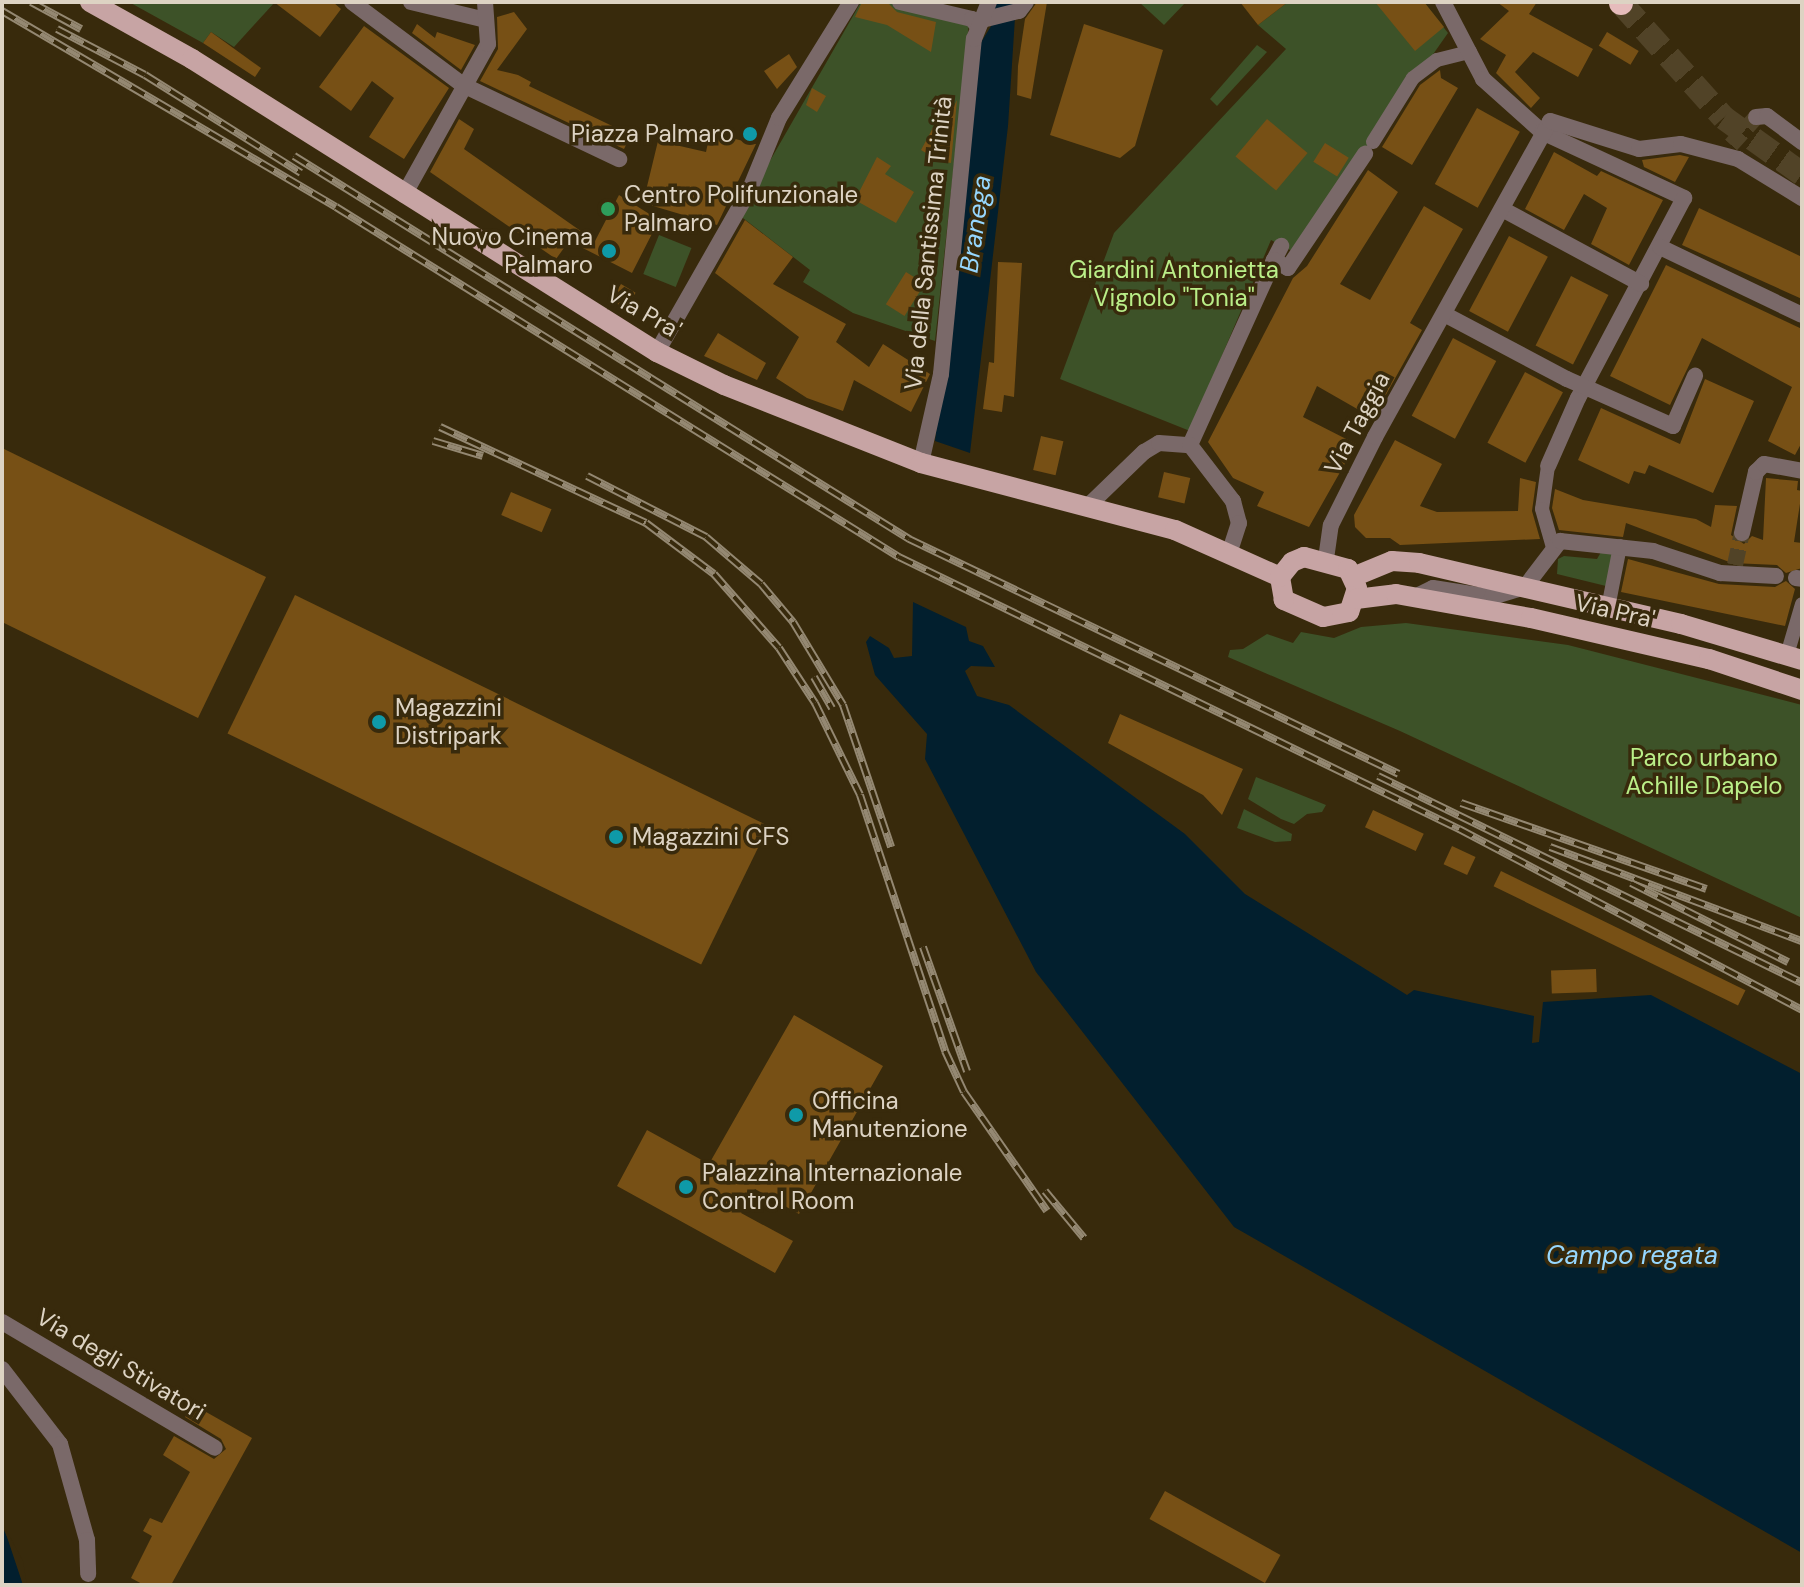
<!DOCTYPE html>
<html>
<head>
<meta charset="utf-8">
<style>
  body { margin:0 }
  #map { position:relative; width:1804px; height:1587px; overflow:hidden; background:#382a0c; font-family:"DM Sans",sans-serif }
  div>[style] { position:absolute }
  .green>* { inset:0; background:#3d5228; transform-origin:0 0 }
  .water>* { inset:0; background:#021f2e }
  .pier>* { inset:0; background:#382a0c }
  .building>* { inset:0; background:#775015; transform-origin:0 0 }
  .minor-tunnel>* { height:16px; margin-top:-8px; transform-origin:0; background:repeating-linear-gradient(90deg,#514327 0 16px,transparent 0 24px) }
  .motorway-tunnel>* { height:24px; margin-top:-12px; transform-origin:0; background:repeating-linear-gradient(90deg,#514327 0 24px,transparent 0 36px) }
  .pedestrian>* { height:14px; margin:-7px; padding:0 7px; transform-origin:7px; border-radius:7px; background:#7a6969 }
  .minor>* { height:16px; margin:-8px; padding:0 8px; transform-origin:8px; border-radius:8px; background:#7a6969 }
  .primary>* { height:20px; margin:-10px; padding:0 10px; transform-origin:10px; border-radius:10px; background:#c7a4a4 }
  .motorway>* { height:24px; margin:-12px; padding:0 12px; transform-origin:12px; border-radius:12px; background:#e6bcbc }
  .rail>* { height:8px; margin-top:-4px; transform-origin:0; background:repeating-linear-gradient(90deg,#382a0c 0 15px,#948872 0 30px); box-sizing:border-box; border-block:2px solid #948872 }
  .dots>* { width:22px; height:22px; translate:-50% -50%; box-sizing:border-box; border:4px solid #382a0c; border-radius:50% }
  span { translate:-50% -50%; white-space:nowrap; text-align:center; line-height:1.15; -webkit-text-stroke:7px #382a0c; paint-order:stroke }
  .poi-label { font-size:24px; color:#ddd3c3 }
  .right { translate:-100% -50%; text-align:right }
  .left { translate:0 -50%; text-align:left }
  .street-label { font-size:24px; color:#ddd3c3 }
  .park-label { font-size:24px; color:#baee88 }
  .water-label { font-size:26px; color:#96d7fe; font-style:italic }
  .frame { position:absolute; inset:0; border:4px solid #ddd3c3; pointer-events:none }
</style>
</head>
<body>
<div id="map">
  <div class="green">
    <i style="clip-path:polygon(129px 2px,275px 2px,234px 47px,211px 32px,203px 43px)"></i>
    <i style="clip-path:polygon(861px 2px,884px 2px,969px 23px,935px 341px,853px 313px,803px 282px,810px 270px,739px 215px)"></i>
    <i style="clip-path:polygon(1139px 2px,1186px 2px,1164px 25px)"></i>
    <i style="clip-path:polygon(1288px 2px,1424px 2px,1448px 33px,1294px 252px,1271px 240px,1190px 431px,1060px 379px,1114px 233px,1286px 49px,1258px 25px)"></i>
    <i style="clip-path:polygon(1257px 45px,1267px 52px,1217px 106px,1210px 99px)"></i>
    <i style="left:659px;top:235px;width:35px;height:42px;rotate:22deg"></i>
    <i style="clip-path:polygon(1601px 552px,1611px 552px,1614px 567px,1606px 586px,1557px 574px,1558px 559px,1564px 556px,1597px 559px)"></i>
    <i style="clip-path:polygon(1406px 623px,1568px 645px,1802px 705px,1802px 918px,1400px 731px,1228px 657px,1230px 650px,1243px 649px,1267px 634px,1293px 643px,1301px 632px,1334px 638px,1361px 627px)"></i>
    <i style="clip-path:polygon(1256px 777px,1326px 805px,1322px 812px,1307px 814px,1294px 824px,1281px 819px,1248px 799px)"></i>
    <i style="clip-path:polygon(1244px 809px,1292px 834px,1291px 841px,1275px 842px,1237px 828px)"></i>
  </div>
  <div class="water">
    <i style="clip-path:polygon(995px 2px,1016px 2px,1008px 126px,970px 453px,935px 441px,980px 44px,993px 23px)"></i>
    <i style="clip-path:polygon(913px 602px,966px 627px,969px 641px,983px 646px,995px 667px,971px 666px,965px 671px,977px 696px,1009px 705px,1185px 834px,1245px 894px,1407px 995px,1414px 990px,1534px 1016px,1532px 1043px,1539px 1042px,1543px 1002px,1651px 995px,1802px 1074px,1802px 1553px,1234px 1227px,1036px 972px,925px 759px,927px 734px,875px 675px,866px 642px,870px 636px,889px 648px,894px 658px,912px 656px)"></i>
    <i style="clip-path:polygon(2px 1526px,19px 1562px,23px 1585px,2px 1585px)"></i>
  </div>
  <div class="pier">
    <i style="clip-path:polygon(2px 1522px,23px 1561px,27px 1585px,23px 1585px)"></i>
  </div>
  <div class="building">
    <i style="clip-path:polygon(274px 2px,333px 2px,341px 9px,320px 37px)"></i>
    <i style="clip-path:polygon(862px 2px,889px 4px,897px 12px,936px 22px,931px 52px,887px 25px,855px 17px)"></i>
    <i style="clip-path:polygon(1037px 2px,1047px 2px,1031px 99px,1017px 95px,1018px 66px,1025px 19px)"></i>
    <i style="clip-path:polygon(1240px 2px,1288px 2px,1258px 25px)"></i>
    <i style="clip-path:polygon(1375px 2px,1424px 2px,1444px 27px,1415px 51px)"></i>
    <i style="clip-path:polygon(1497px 2px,1537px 2px,1529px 14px,1593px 49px,1578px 77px,1533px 52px,1515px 72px,1540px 98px,1531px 108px,1496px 73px,1506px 55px,1480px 39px,1509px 11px)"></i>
    <i style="clip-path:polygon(514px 12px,527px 29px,497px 70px,518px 75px,531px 82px,529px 86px,631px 135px,624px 149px,480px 81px,498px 49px,497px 17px)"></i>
    <i style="clip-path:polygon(417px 24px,435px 38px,437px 32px,475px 45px,461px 70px,412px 33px)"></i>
    <i style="clip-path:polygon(1084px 24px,1163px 50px,1135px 146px,1120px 158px,1050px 135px)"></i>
    <i style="clip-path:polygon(364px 26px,449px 88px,404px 159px,369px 137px,394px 98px,372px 81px,351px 111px,319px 87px)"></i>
    <i style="clip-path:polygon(211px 32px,261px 68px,255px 77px,203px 43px)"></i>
    <i style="left:1607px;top:32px;width:37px;height:16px;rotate:31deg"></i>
    <i style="clip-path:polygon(789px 54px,797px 67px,777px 89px,764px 71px)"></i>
    <i style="clip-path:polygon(1440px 70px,1441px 78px,1458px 88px,1412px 165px,1382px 147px,1420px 85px)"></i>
    <i style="clip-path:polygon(812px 88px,826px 96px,817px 112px,806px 105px)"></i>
    <i style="clip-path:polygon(957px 100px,951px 163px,939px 161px,921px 150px,935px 124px,942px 129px)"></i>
    <i style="left:1477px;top:108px;width:49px;height:87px;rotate:29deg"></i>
    <i style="clip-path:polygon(459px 119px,474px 129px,464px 149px,595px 241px,619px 195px,659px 220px,632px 273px,569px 241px,556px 259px,430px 172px)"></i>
    <i style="left:1267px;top:119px;width:53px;height:49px;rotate:40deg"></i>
    <i style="clip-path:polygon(710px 133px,756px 144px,717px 225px,643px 203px,658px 141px,706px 152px)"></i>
    <i style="left:1325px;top:143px;width:28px;height:22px;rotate:32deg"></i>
    <i style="clip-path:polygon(1554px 152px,1597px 176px,1601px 171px,1663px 200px,1629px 265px,1591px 244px,1607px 208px,1584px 194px,1564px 230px,1525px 209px)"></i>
    <i style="clip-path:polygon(1680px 155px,1689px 157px,1675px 182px,1644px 167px,1642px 160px)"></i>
    <i style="clip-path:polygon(877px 157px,891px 166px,885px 174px,914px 192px,896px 223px,855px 200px)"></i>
    <i style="clip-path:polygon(1368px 170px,1398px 192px,1340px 284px,1370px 300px,1424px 206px,1463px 229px,1410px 323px,1422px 330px,1373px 418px,1317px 386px,1303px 417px,1356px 444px,1309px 527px,1257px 506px,1264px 492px,1233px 478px,1208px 442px,1293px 278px,1307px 266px)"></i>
    <i style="clip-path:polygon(1699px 208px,1802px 257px,1802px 299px,1682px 245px)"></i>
    <i style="clip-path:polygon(745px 220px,793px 257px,773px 284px,846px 324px,836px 342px,869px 367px,883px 344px,930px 374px,911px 412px,854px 380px,843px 411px,807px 398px,776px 378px,799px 337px,715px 273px)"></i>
    <i style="left:1509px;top:236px;width:44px;height:85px;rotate:28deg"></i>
    <i style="clip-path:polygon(998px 262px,1022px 263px,1014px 397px,1004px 395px,1002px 412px,983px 409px,989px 362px,994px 363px)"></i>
    <i style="clip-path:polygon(1666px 265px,1802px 329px,1802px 442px,1795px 455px,1768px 441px,1792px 387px,1702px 338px,1670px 405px,1610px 376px)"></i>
    <i style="left:906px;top:272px;width:22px;height:38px;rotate:32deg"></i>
    <i style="left:1571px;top:276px;width:42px;height:78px;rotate:27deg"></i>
    <i style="left:621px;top:284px;width:17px;height:19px;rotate:31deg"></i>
    <i style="clip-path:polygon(718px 333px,766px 363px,757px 380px,704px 356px)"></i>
    <i style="left:1453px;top:338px;width:49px;height:88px;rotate:28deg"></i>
    <i style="left:1525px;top:372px;width:43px;height:80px;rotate:28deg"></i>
    <i style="clip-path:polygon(1705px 379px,1754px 401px,1713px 493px,1649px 465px,1645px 474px,1634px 471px,1629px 484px,1578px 460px,1601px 408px,1680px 444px)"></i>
    <i style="left:1041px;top:436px;width:23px;height:35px;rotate:13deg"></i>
    <i style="clip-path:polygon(1395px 440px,1442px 464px,1420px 506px,1437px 512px,1518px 511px,1520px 478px,1536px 482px,1532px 511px,1540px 539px,1400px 545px,1390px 538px,1366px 538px,1355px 527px,1354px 515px)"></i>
    <i style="clip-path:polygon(2px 448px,266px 577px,198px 718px,2px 622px)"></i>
    <i style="left:1164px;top:472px;width:27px;height:26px;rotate:13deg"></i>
    <i style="clip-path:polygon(1766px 478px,1798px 481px,1797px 490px,1802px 491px,1794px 542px,1802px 543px,1802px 568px,1786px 573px,1777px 565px,1732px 563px,1626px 523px,1623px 537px,1559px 530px,1552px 508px,1555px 489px,1583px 500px,1696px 519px,1711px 527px,1715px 505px,1737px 506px,1731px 535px,1744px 544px,1752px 536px,1763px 540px)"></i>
    <i style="left:511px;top:492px;width:44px;height:25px;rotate:23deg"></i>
    <i style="clip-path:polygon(1628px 559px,1719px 584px,1775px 587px,1786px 581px,1795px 589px,1785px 626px,1621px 592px)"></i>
    <i style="left:295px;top:595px;width:527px;height:154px;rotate:26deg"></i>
    <i style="clip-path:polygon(1120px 714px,1243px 769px,1222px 815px,1203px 795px,1108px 743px)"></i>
    <i style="left:1373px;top:810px;width:56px;height:19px;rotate:25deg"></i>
    <i style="left:1452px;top:846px;width:26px;height:20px;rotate:25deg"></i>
    <i style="left:1501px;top:871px;width:272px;height:17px;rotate:26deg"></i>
    <i style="left:1596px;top:969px;width:23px;height:45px;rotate:88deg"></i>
    <i style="clip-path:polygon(794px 1015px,883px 1066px,799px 1214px,755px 1189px,741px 1213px,793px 1241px,775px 1273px,617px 1186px,647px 1130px,709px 1164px)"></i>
    <i style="clip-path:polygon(192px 1404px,252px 1438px,171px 1585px,144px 1585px,131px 1578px,152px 1536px,143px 1531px,150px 1518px,162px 1523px,190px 1472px,163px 1455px,174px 1436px,214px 1459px,226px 1449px,221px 1439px,185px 1417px)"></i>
    <i style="left:1165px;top:1491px;width:132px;height:32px;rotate:29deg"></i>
  </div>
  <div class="minor-tunnel">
    <i style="left:1731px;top:145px;width:38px;rotate:-48deg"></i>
    <i style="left:1735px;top:565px;width:33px;rotate:-78deg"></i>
  </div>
  <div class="motorway-tunnel">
    <i style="left:1621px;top:3px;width:154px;rotate:48.2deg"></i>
    <i style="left:1724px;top:118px;width:96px;rotate:35.7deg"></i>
  </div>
  <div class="pedestrian">
    <i style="left:1373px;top:142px;width:75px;rotate:-58deg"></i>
    <i style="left:1413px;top:78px;width:30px;rotate:-37deg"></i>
    <i style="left:1437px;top:60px;width:34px;rotate:-14deg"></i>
    <i style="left:1548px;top:466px;width:43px;rotate:97.9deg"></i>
    <i style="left:1542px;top:509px;width:40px;rotate:74deg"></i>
    <i style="left:1608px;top:608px;width:63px;rotate:-79deg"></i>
    <i style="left:1787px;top:655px;width:53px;rotate:-73.6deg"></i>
  </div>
  <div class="minor">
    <i style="left:352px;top:2px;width:139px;rotate:36.8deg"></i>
    <i style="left:463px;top:85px;width:173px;rotate:25.4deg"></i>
    <i style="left:411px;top:2px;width:77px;rotate:13.5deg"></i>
    <i style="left:900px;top:2px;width:74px;rotate:13.3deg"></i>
    <i style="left:972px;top:19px;width:10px;rotate:53deg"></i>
    <i style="left:1443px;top:2px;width:87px;rotate:62.5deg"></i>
    <i style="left:1483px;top:79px;width:79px;rotate:41.9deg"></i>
    <i style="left:1542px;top:132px;width:157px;rotate:24.9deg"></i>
    <i style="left:1684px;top:198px;width:226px;rotate:117.9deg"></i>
    <i style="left:1578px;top:398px;width:74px;rotate:113.8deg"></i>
    <i style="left:986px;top:19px;width:34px;rotate:-14deg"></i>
    <i style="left:1019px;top:11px;width:11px;rotate:-52deg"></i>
    <i style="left:1756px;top:117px;width:11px;rotate:-5deg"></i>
    <i style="left:1767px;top:116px;width:44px;rotate:36.6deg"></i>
    <i style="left:404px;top:195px;width:173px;rotate:-60.9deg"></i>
    <i style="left:488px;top:44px;width:42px;rotate:-94.1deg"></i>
    <i style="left:1502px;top:209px;width:158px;rotate:28.3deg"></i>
    <i style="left:1660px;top:247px;width:157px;rotate:25.6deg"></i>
    <i style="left:1274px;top:260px;width:16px;rotate:-63deg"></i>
    <i style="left:1444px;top:314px;width:139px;rotate:27.9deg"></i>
    <i style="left:1567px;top:379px;width:116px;rotate:23.9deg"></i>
    <i style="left:1673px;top:426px;width:55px;rotate:-66.3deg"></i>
    <i style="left:657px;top:352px;width:188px;rotate:-60.3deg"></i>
    <i style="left:750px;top:189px;width:77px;rotate:-67.8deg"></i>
    <i style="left:779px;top:118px;width:137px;rotate:-58.2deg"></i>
    <i style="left:1190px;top:445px;width:203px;rotate:-65.6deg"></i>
    <i style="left:1274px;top:260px;width:16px;rotate:30deg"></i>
    <i style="left:1288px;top:268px;width:138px;rotate:-56deg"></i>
    <i style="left:921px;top:463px;width:91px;rotate:-77.3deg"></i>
    <i style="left:941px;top:374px;width:337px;rotate:-84.4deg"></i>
    <i style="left:974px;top:39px;width:40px;rotate:-68deg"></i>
    <i style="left:1088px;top:506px;width:78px;rotate:-44deg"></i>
    <i style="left:1144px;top:452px;width:17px;rotate:-31deg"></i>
    <i style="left:1159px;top:443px;width:31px;rotate:4deg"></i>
    <i style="left:1190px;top:445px;width:71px;rotate:52.5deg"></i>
    <i style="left:1233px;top:501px;width:23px;rotate:75deg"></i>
    <i style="left:1239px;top:523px;width:32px;rotate:108deg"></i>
    <i style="left:1742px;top:533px;width:63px;rotate:-77.1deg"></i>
    <i style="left:1756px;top:472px;width:11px;rotate:-45deg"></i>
    <i style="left:1764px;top:464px;width:39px;rotate:10deg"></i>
    <i style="left:1326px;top:559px;width:34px;rotate:-82deg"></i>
    <i style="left:1331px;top:525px;width:98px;rotate:-63.4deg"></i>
    <i style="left:1375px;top:437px;width:361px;rotate:-61deg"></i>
    <i style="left:1550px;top:121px;width:93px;rotate:17.5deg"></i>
    <i style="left:1639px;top:149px;width:42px;rotate:-6.8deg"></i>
    <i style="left:1681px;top:144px;width:59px;rotate:14.7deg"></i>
    <i style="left:1738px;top:159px;width:75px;rotate:31.4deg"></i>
    <i style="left:1796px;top:578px;width:6px;rotate:9deg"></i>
    <i style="left:1413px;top:598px;width:22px;rotate:-27deg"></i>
    <i style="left:1433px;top:588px;width:60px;rotate:8.7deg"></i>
    <i style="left:1492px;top:597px;width:34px;rotate:-17deg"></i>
    <i style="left:1525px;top:587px;width:58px;rotate:-52.7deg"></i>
    <i style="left:1560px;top:541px;width:94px;rotate:6.1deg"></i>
    <i style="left:1653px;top:551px;width:71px;rotate:18.2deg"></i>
    <i style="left:1720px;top:573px;width:56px;rotate:3.1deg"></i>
    <i style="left:2px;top:1322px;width:247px;rotate:30.6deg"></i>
    <i style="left:2px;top:1369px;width:95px;rotate:52.3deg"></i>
    <i style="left:60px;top:1444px;width:100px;rotate:74.3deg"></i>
    <i style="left:87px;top:1540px;width:34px;rotate:88deg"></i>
  </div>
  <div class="primary">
    <i style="left:90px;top:2px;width:117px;rotate:29.2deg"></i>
    <i style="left:192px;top:59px;width:550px;rotate:32.22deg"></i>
    <i style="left:657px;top:352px;width:75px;rotate:26.2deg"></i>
    <i style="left:724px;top:385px;width:212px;rotate:21.6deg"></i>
    <i style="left:921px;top:463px;width:263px;rotate:14.8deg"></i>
    <i style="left:1175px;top:530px;width:115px;rotate:24.1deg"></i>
    <i style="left:1304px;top:557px;width:46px;rotate:15.3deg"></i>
    <i style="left:1348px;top:569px;width:21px;rotate:65deg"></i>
    <i style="left:1357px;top:588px;width:25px;rotate:108deg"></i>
    <i style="left:1349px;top:612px;width:26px;rotate:169deg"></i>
    <i style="left:1323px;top:617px;width:43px;rotate:-156.4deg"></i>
    <i style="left:1284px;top:600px;width:23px;rotate:-100deg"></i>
    <i style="left:1280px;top:577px;width:19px;rotate:-51deg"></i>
    <i style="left:1292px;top:562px;width:13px;rotate:-23deg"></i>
    <i style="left:1353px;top:577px;width:42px;rotate:-22.3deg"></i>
    <i style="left:1392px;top:561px;width:27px;rotate:4deg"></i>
    <i style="left:1419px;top:563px;width:269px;rotate:13.1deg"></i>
    <i style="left:1681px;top:624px;width:126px;rotate:16.6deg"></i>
    <i style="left:1356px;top:599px;width:40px;rotate:-7.1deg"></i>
    <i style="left:1396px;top:594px;width:137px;rotate:10.1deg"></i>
    <i style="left:1531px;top:618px;width:183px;rotate:13deg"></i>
    <i style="left:1709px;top:659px;width:98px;rotate:18.4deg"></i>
  </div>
  <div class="motorway">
    <i style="left:1621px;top:2px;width:1px;rotate:90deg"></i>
  </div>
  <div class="rail">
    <i style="left:31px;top:2px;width:57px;rotate:28.4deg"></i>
    <i style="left:2px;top:11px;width:387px;rotate:30.4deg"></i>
    <i style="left:336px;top:207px;width:663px;rotate:31.87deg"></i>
    <i style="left:899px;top:557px;width:623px;rotate:25.91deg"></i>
    <i style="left:1459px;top:829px;width:388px;rotate:27.8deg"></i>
    <i style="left:57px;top:29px;width:99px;rotate:27.6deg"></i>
    <i style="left:145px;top:75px;width:184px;rotate:32.1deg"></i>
    <i style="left:294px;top:156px;width:725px;rotate:31.91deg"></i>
    <i style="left:909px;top:539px;width:543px;rotate:25.62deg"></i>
    <i style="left:440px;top:427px;width:227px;rotate:25deg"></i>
    <i style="left:646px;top:523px;width:85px;rotate:36.9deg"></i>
    <i style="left:714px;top:574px;width:98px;rotate:48.7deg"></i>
    <i style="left:779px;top:648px;width:66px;rotate:56.8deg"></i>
    <i style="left:815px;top:703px;width:102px;rotate:63.9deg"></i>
    <i style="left:860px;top:795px;width:270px;rotate:71.6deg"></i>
    <i style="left:945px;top:1051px;width:45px;rotate:65.1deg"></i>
    <i style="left:964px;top:1092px;width:145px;rotate:55.1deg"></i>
    <i style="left:433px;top:441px;width:52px;rotate:16.7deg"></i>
    <i style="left:587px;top:476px;width:134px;rotate:27.1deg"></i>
    <i style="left:706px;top:537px;width:72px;rotate:40.5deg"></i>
    <i style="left:761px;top:584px;width:50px;rotate:49.9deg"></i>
    <i style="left:793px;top:622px;width:97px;rotate:58.9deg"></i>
    <i style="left:843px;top:705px;width:150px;rotate:71.3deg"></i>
    <i style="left:814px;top:677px;width:36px;rotate:60deg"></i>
    <i style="left:1378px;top:776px;width:472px;rotate:26deg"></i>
    <i style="left:1461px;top:803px;width:260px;rotate:19.3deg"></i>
    <i style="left:1550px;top:847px;width:269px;rotate:20.5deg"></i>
    <i style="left:1631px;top:883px;width:176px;rotate:26.7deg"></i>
    <i style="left:923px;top:947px;width:132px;rotate:70.5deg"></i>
    <i style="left:1045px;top:1191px;width:61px;rotate:50.3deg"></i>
  </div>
  <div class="dots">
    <i style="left:750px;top:134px;background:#0f9aa8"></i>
    <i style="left:608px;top:209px;background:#2e9e5b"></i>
    <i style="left:609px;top:251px;background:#0f9aa8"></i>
    <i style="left:379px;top:722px;background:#0f9aa8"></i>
    <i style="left:616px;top:837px;background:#0f9aa8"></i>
    <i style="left:796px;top:1115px;background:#0f9aa8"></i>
    <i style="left:686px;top:1187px;background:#0f9aa8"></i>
  </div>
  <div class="poi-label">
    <span class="right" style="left:734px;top:134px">Piazza Palmaro</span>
    <span class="left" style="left:624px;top:209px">Centro Polifunzionale<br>Palmaro</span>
    <span class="right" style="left:593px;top:251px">Nuovo Cinema<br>Palmaro</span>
    <span class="left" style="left:395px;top:722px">Magazzini<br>Distripark</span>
    <span class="left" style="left:632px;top:837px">Magazzini CFS</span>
    <span class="left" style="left:812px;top:1115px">Officina<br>Manutenzione</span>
    <span class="left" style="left:702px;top:1187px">Palazzina Internazionale<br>Control Room</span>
  </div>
  <div class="street-label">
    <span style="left:928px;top:243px;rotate:-84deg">Via della Santissima Trinità</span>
    <span style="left:644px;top:312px;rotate:30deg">Via Pra'</span>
    <span style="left:1357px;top:423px;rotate:-62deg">Via Taggia</span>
    <span style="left:1615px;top:611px;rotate:13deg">Via Pra'</span>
    <span style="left:121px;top:1364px;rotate:31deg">Via degli Stivatori</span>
  </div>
  <div class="park-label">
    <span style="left:1174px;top:284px">Giardini Antonietta<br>Vignolo "Tonia"</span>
    <span style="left:1704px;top:772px">Parco urbano<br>Achille Dapelo</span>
  </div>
  <div class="water-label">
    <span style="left:976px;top:224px;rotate:-82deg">Branega</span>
    <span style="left:1632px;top:1256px">Campo regata</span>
  </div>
  <div class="frame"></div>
</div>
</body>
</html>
